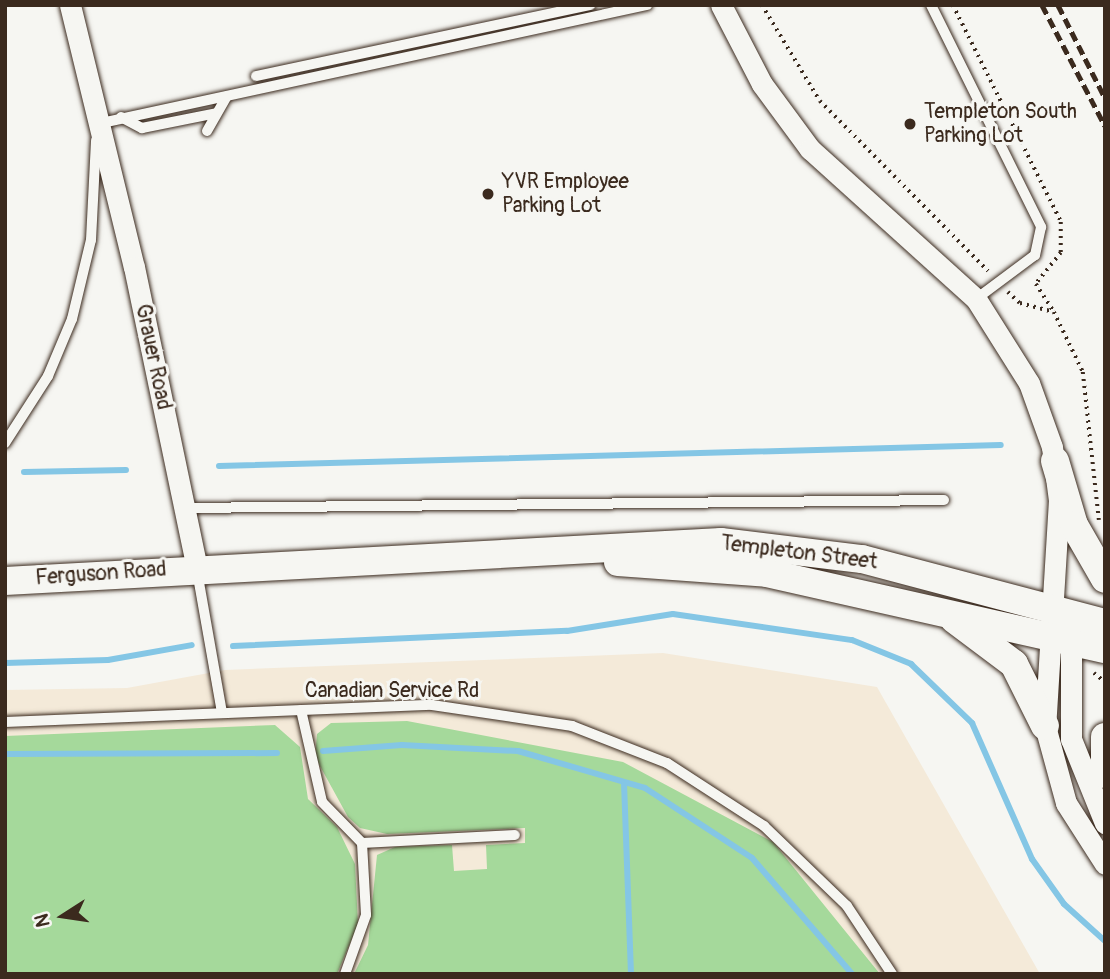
<!DOCTYPE html>
<html>
<head>
<meta charset="utf-8">
<style>
  body { margin:0 }
  #map { position:relative; width:1110px; height:979px; overflow:hidden; background:#f6f6f2; font-family:Pangolin,sans-serif }
  div>[style] { position:absolute }
  .built>* { inset:0; background:#f4ead9 }
  .green>* { inset:0; background:#a5d99b }
  .stream>* { height:6px; margin:-3px; padding:0 3px; transform-origin:3px; border-radius:3px; background:#84c6e5 }
  .path>* { height:3.5px; margin-top:-1.75px; transform-origin:0; background:repeating-linear-gradient(90deg,#3b2a1e 0 2px,transparent 0 7px) }
  .roads { filter:drop-shadow(0 0 2px #3b2a1e) drop-shadow(0 0 2px #3b2a1e) }
  .lane>* { height:10px; margin:-5px; padding:0 5px; transform-origin:5px; border-radius:5px; background:#f6f6f2 }
  .street>* { height:21px; margin:-10.5px; padding:0 10.5px; transform-origin:10.5px; border-radius:10.5px; background:#f6f6f2 }
  .secondary>* { height:28px; margin:-14px; padding:0 14px; transform-origin:14px; border-radius:14px; background:#f6f6f2 }
  .rail>* { height:5px; margin-top:-2.5px; transform-origin:0; background:repeating-linear-gradient(90deg,#3b2a1e 0 10px,transparent 0 15px) }
  .dots>* { width:19px; height:19px; translate:-50% -50%; box-sizing:border-box; border:4px solid #f6f6f2; border-radius:50% }
  span { translate:-50% -50%; white-space:nowrap; text-align:center; line-height:1.15; -webkit-text-stroke:6px #f6f6f2; paint-order:stroke }
  .poi-label { font-size:21px; color:#3b2a1e }
  .left { translate:0 -50%; text-align:left }
  .street-label { font-size:21px; color:#3b2a1e }
  .frame { position:absolute; inset:0; border:7px solid #3b2a1e; pointer-events:none }
  .north { position:absolute; left:28px; top:881px; width:70px; height:70px; -webkit-text-stroke:5px #f6f6f2; paint-order:stroke; rotate:258deg; font-size:19px; font-weight:700; line-height:28px; text-align:center; color:#3b2a1e }
  .north::after { content:''; display:block; margin:auto; width:24px; height:32px; background:#3b2a1e; clip-path:polygon(50% 0,100% 100%,50% 72%,0 100%) }
</style>
</head>
<body>
<div id="map">
  <div class="built">
    <i style="clip-path:polygon(663px 653px,877px 687px,1040px 974px,5px 974px,5px 690px,127px 688px,225px 670px)"></i>
  </div>
  <div class="green">
    <i style="clip-path:polygon(407px 721px,623px 762px,773px 842px,880px 974px,354px 974px,368px 945px,377px 855px,395px 847px,452px 845px,454px 871px,487px 869px,486px 845px,525px 843px,525px 828px,387px 834px,360px 828px,348px 817px,315px 757px,317px 734px,331px 723px)"></i>
    <i style="clip-path:polygon(275px 725px,300px 747px,308px 799px,337px 827px,355px 864px,358px 924px,337px 974px,5px 974px,5px 736px)"></i>
  </div>
  <div class="stream">
    <i style="left:219px;top:466px;width:782px;rotate:-1.54deg"></i>
    <i style="left:24px;top:472px;width:102px;rotate:-1.1deg"></i>
    <i style="left:233px;top:646px;width:334px;rotate:-2.6deg"></i>
    <i style="left:567px;top:631px;width:107px;rotate:-9.1deg"></i>
    <i style="left:673px;top:614px;width:181px;rotate:8.3deg"></i>
    <i style="left:852px;top:640px;width:64px;rotate:22.1deg"></i>
    <i style="left:911px;top:664px;width:85px;rotate:44deg"></i>
    <i style="left:972px;top:723px;width:149px;rotate:66.2deg"></i>
    <i style="left:1032px;top:859px;width:55px;rotate:54.6deg"></i>
    <i style="left:1064px;top:904px;width:55px;rotate:42.1deg"></i>
    <i style="left:5px;top:663px;width:103px;rotate:-1.7deg"></i>
    <i style="left:108px;top:660px;width:85px;rotate:-10.1deg"></i>
    <i style="left:323px;top:751px;width:79px;rotate:-4.3deg"></i>
    <i style="left:402px;top:745px;width:116px;rotate:3deg"></i>
    <i style="left:518px;top:751px;width:132px;rotate:16.2deg"></i>
    <i style="left:645px;top:788px;width:128px;rotate:33.2deg"></i>
    <i style="left:752px;top:858px;width:153px;rotate:49.2deg"></i>
    <i style="left:5px;top:754px;width:272px;rotate:-0.2deg"></i>
    <i style="left:624px;top:783px;width:191px;rotate:87.9deg"></i>
  </div>
  <div class="path">
    <i style="left:762px;top:5px;width:112px;rotate:58.9deg"></i>
    <i style="left:820px;top:101px;width:239px;rotate:45.3deg"></i>
    <i style="left:953px;top:5px;width:242px;rotate:63.5deg"></i>
    <i style="left:1061px;top:222px;width:31px;rotate:90deg"></i>
    <i style="left:1061px;top:253px;width:40px;rotate:129deg"></i>
    <i style="left:1036px;top:284px;width:33px;rotate:57deg"></i>
    <i style="left:1008px;top:292px;width:16px;rotate:43deg"></i>
    <i style="left:1020px;top:303px;width:35px;rotate:15deg"></i>
    <i style="left:1054px;top:312px;width:67px;rotate:64.2deg"></i>
    <i style="left:1083px;top:372px;width:149px;rotate:83.8deg"></i>
    <i style="left:1094px;top:673px;width:14px;rotate:39deg"></i>
  </div>
  <div class="roads">
    <div class="lane">
      <i style="left:931px;top:5px;width:248px;rotate:63.6deg"></i>
      <i style="left:1041px;top:227px;width:29px;rotate:102deg"></i>
      <i style="left:1035px;top:255px;width:74px;rotate:143.3deg"></i>
      <i style="left:256px;top:76px;width:342px;rotate:-12deg"></i>
      <i style="left:121px;top:117px;width:24px;rotate:28deg"></i>
      <i style="left:142px;top:128px;width:76px;rotate:-11.3deg"></i>
      <i style="left:97px;top:124px;width:563px;rotate:-12.21deg"></i>
      <i style="left:207px;top:131px;width:40px;rotate:-60.3deg"></i>
      <i style="left:5px;top:443px;width:80px;rotate:-57.3deg"></i>
      <i style="left:48px;top:376px;width:62px;rotate:-67.2deg"></i>
      <i style="left:72px;top:319px;width:81px;rotate:-76.5deg"></i>
      <i style="left:91px;top:240px;width:100px;rotate:-87.1deg"></i>
      <i style="left:184px;top:508px;width:760px;rotate:-0.6deg"></i>
      <i style="left:197px;top:571px;width:144px;rotate:80deg"></i>
      <i style="left:301px;top:710px;width:94px;rotate:77.1deg"></i>
      <i style="left:322px;top:802px;width:57px;rotate:45.7deg"></i>
      <i style="left:362px;top:843px;width:72px;rotate:86.8deg"></i>
      <i style="left:366px;top:915px;width:63px;rotate:109.6deg"></i>
      <i style="left:5px;top:722px;width:427px;rotate:-2.3deg"></i>
      <i style="left:432px;top:705px;width:142px;rotate:8.5deg"></i>
      <i style="left:572px;top:726px;width:102px;rotate:21.3deg"></i>
      <i style="left:667px;top:763px;width:116px;rotate:33deg"></i>
      <i style="left:764px;top:826px;width:115px;rotate:43.9deg"></i>
      <i style="left:847px;top:906px;width:82px;rotate:56.5deg"></i>
      <i style="left:362px;top:843px;width:153px;rotate:-3deg"></i>
    </div>
    <div class="street">
      <i style="left:70px;top:5px;width:270px;rotate:76.3deg"></i>
      <i style="left:134px;top:267px;width:308px;rotate:78.2deg"></i>
      <i style="left:721px;top:5px;width:89px;rotate:62.6deg"></i>
      <i style="left:762px;top:84px;width:81px;rotate:53.6deg"></i>
      <i style="left:810px;top:149px;width:224px;rotate:42.1deg"></i>
      <i style="left:976px;top:299px;width:99px;rotate:57.8deg"></i>
      <i style="left:1029px;top:383px;width:68px;rotate:70.2deg"></i>
      <i style="left:1052px;top:447px;width:53px;rotate:82.5deg"></i>
      <i style="left:1059px;top:500px;width:226px;rotate:93.5deg"></i>
      <i style="left:1045px;top:726px;width:80px;rotate:74.7deg"></i>
      <i style="left:1066px;top:803px;width:72px;rotate:57.4deg"></i>
      <i style="left:1065px;top:628px;width:13px;rotate:63deg"></i>
      <i style="left:1071px;top:640px;width:99px;rotate:90deg"></i>
      <i style="left:1071px;top:739px;width:91px;rotate:68deg"></i>
    </div>
    <div class="secondary">
      <i style="left:1055px;top:461px;width:67px;rotate:73.5deg"></i>
      <i style="left:1074px;top:525px;width:62px;rotate:60.1deg"></i>
      <i style="left:618px;top:562px;width:149px;rotate:4.2deg"></i>
      <i style="left:767px;top:573px;width:346px;rotate:12.7deg"></i>
      <i style="left:5px;top:581px;width:717px;rotate:-3.12deg"></i>
      <i style="left:721px;top:542px;width:142px;rotate:6.9deg"></i>
      <i style="left:862px;top:559px;width:251px;rotate:14.8deg"></i>
      <i style="left:954px;top:619px;width:75px;rotate:36.9deg"></i>
      <i style="left:1014px;top:664px;width:69px;rotate:63.4deg"></i>
      <i style="left:1105px;top:737px;width:37px;rotate:90deg"></i>
    </div>
  </div>
  <div class="rail">
    <i style="left:1042px;top:5px;width:136px;rotate:62.5deg"></i>
    <i style="left:1058px;top:5px;width:104px;rotate:63.2deg"></i>
  </div>
  <div class="dots">
    <i style="left:910px;top:124px;background:#3b2a1e"></i>
    <i style="left:488px;top:194px;background:#3b2a1e"></i>
  </div>
  <div class="poi-label">
    <span class="left" style="left:924px;top:124px">Templeton South<br>Parking Lot</span>
    <span class="left" style="left:502px;top:194px">YVR Employee<br>Parking Lot</span>
  </div>
  <div class="street-label">
    <span style="left:153px;top:357px;rotate:78deg">Grauer Road</span>
    <span style="left:799px;top:553px;rotate:7deg">Templeton Street</span>
    <span style="left:101px;top:574px;rotate:-4deg">Ferguson Road</span>
    <span style="left:392px;top:691px">Canadian Service Rd</span>
  </div>
  <div class="frame"></div>
  <div class="north">N</div>
</div>
</body>
</html>
